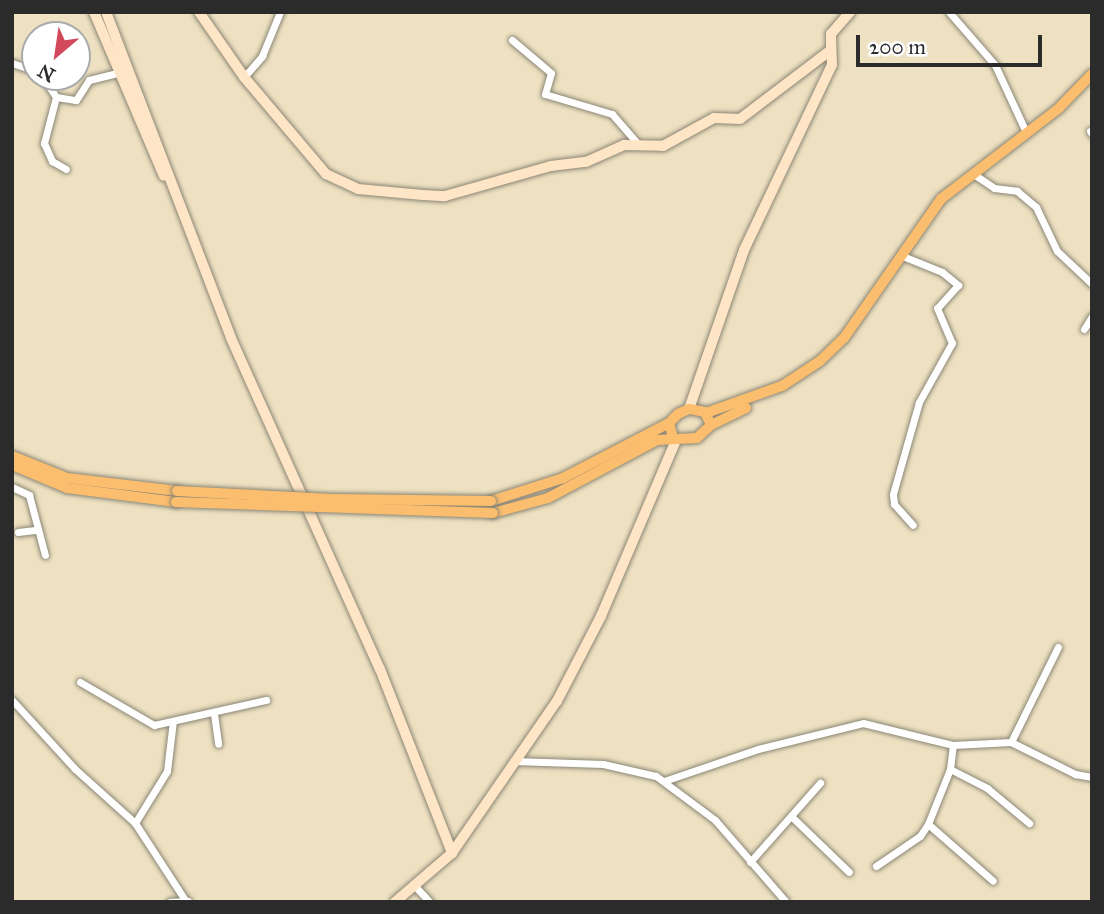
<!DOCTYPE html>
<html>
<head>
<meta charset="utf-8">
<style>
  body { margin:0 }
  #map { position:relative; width:1104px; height:914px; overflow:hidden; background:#ede1c1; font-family:"IM FELL Great Primer",serif }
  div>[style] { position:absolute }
  .roads { filter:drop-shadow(0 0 2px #8c8676) drop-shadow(0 0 2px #8c8676) }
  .street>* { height:7px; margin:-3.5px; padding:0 3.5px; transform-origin:3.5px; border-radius:3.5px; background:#fff }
  .secondary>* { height:10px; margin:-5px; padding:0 5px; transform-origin:5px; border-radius:5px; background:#fde5c5 }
  .primary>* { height:10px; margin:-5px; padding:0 5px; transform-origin:5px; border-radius:5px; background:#fbbe6e }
  .bridges { filter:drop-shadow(0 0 2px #8c8676) drop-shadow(0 0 2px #8c8676) }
  .primary-bridge>* { height:10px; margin:-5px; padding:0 5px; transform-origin:5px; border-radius:5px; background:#fbbe6e }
  span { translate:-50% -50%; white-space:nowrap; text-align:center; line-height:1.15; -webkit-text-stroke:5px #fff; paint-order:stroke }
  .frame { position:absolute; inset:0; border:14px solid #2b2b2b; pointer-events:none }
  .north { position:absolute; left:21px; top:21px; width:70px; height:70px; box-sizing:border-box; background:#fff; border:2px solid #aaa; border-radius:50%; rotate:209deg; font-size:19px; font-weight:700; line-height:28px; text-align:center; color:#2b2b2b }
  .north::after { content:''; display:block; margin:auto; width:24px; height:32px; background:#d1495b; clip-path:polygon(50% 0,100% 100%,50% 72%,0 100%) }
  .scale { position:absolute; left:856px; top:35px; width:186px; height:32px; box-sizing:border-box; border:4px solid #2b2b2b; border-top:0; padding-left:9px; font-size:21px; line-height:24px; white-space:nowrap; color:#2b2b2b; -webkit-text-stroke:5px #fff; paint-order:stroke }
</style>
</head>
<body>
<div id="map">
  <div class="roads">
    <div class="street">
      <i style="left:949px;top:12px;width:70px;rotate:49deg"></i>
      <i style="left:995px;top:65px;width:74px;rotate:65.2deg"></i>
      <i style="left:512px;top:40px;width:51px;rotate:40.2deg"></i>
      <i style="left:551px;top:73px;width:22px;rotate:106deg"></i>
      <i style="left:545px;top:94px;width:70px;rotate:16.6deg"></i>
      <i style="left:612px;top:114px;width:38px;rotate:49deg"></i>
      <i style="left:12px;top:63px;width:24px;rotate:19deg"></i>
      <i style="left:43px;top:77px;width:24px;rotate:57deg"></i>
      <i style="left:56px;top:97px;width:20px;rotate:9deg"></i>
      <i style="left:76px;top:100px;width:24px;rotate:-57deg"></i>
      <i style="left:89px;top:80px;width:29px;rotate:-14deg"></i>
      <i style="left:244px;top:77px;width:28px;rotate:-49deg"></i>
      <i style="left:262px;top:56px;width:48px;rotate:-67.8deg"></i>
      <i style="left:56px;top:97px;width:48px;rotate:104.6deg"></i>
      <i style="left:44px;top:143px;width:20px;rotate:66deg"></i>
      <i style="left:52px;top:161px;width:16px;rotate:30deg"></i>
      <i style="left:1090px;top:131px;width:4px;rotate:56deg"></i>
      <i style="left:975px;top:175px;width:23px;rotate:34deg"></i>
      <i style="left:994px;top:188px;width:23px;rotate:7deg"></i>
      <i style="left:1017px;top:191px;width:25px;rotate:40deg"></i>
      <i style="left:1036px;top:207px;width:49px;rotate:64.5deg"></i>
      <i style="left:1057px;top:251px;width:48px;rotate:43.3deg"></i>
      <i style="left:905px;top:257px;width:40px;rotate:22deg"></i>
      <i style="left:942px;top:272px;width:21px;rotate:39deg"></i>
      <i style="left:958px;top:285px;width:31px;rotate:132deg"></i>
      <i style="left:937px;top:308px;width:38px;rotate:67deg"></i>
      <i style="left:952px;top:343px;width:68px;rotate:119.2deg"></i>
      <i style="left:919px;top:402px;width:96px;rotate:105.8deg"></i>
      <i style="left:893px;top:494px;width:10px;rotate:84deg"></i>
      <i style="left:894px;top:504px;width:28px;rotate:48deg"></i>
      <i style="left:1084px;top:329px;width:15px;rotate:-58deg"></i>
      <i style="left:12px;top:487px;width:19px;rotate:25deg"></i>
      <i style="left:29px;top:495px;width:62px;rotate:75.1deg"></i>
      <i style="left:18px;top:532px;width:17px;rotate:-7deg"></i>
      <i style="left:80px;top:682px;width:86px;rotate:30.2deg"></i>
      <i style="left:154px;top:725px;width:115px;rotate:-12.6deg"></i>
      <i style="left:12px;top:700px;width:93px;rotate:47.6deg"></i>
      <i style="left:75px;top:769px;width:81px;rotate:42deg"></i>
      <i style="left:135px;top:823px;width:92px;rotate:57deg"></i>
      <i style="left:214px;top:714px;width:30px;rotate:82deg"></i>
      <i style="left:1011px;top:742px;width:106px;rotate:-63.7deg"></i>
      <i style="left:514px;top:761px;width:89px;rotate:1.9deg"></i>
      <i style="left:603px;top:764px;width:54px;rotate:12.8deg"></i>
      <i style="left:656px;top:776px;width:74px;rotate:36.7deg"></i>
      <i style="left:715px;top:820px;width:108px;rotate:49.1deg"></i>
      <i style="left:950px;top:769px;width:42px;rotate:27.2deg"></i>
      <i style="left:987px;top:788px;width:55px;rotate:39.8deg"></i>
      <i style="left:664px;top:781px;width:99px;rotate:-18.8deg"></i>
      <i style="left:758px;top:749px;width:108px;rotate:-13.9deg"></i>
      <i style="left:863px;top:723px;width:93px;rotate:13.7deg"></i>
      <i style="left:953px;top:745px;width:58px;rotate:-3deg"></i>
      <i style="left:1011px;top:742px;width:72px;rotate:26.6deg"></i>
      <i style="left:1075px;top:774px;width:17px;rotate:10deg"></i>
      <i style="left:792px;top:817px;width:79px;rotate:44deg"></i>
      <i style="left:135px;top:823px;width:61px;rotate:-58.4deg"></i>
      <i style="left:167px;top:771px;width:50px;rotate:-83.2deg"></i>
      <i style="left:928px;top:824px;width:86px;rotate:41.2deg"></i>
      <i style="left:750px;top:862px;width:106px;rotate:-48.5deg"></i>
      <i style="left:876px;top:866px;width:53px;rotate:-34.3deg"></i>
      <i style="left:920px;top:836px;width:14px;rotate:-56deg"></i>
      <i style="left:928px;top:824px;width:59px;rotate:-68.2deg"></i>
      <i style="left:950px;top:769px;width:24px;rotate:-83deg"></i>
      <i style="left:413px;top:884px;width:25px;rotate:47deg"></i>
      <i style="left:170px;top:902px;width:18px;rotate:-3deg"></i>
    </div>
    <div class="secondary">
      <i style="left:94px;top:12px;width:178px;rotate:66.9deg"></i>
      <i style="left:106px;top:12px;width:349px;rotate:69deg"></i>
      <i style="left:231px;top:338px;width:363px;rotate:65.8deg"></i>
      <i style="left:380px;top:669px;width:198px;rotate:68.6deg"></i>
      <i style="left:199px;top:12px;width:79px;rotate:55.3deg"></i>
      <i style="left:244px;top:77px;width:127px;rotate:49.8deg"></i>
      <i style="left:326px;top:174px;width:35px;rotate:25deg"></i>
      <i style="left:358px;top:189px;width:65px;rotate:5.3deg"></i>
      <i style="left:423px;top:195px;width:22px;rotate:3deg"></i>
      <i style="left:445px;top:196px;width:110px;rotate:-15.8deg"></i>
      <i style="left:551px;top:166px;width:35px;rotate:-7deg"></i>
      <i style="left:586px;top:162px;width:42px;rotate:-24.1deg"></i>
      <i style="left:624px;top:145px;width:39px;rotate:1deg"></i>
      <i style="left:663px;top:146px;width:58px;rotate:-28.8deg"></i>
      <i style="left:714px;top:118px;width:26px;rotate:2deg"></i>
      <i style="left:740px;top:119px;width:114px;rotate:-37.2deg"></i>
      <i style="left:831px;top:50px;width:16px;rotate:-90deg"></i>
      <i style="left:689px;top:409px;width:168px;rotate:-70.9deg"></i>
      <i style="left:744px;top:250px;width:205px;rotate:-64.6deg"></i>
      <i style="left:832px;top:65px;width:31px;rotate:-92deg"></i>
      <i style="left:831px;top:34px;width:29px;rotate:-49deg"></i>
      <i style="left:395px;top:902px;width:75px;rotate:-40.7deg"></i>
      <i style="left:452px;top:853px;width:185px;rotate:-55.4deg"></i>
      <i style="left:557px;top:701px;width:96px;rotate:-62.6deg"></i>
      <i style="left:601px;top:616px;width:191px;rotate:-66.9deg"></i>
    </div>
    <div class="primary">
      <i style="left:706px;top:413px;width:81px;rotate:-19.6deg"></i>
      <i style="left:782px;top:386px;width:45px;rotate:-33.3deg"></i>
      <i style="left:820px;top:361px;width:33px;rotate:-44deg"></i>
      <i style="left:844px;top:338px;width:169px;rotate:-55.1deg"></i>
      <i style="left:941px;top:199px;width:149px;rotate:-37.6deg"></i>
      <i style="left:1059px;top:108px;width:47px;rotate:-45.9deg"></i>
      <i style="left:711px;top:425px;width:39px;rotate:-26deg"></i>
      <i style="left:12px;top:456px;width:59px;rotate:21.8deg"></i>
      <i style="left:67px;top:478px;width:111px;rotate:6.7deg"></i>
      <i style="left:12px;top:465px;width:60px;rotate:22.7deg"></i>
      <i style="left:67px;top:488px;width:110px;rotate:7.3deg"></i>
      <i style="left:491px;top:501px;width:76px;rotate:-17.7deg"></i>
      <i style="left:563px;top:478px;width:119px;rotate:-27.4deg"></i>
      <i style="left:493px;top:513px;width:57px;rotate:-15.3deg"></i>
      <i style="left:548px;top:498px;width:123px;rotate:-28deg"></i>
      <i style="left:657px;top:440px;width:40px;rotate:-2.9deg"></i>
      <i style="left:697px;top:438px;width:19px;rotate:-43deg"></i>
      <i style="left:711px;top:425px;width:14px;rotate:-115deg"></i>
      <i style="left:705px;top:412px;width:16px;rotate:-169deg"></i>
      <i style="left:689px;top:409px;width:12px;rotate:156deg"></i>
      <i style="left:678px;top:414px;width:13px;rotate:135deg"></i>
      <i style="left:669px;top:423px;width:16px;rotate:75deg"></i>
    </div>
  </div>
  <div class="bridges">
    <div class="primary-bridge">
      <i style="left:177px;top:491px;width:154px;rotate:3deg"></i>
      <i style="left:331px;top:499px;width:160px;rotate:0.7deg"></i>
      <i style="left:176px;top:502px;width:317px;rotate:2deg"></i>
    </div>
  </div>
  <div class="frame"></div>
  <div class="north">N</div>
  <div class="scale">200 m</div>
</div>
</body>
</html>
